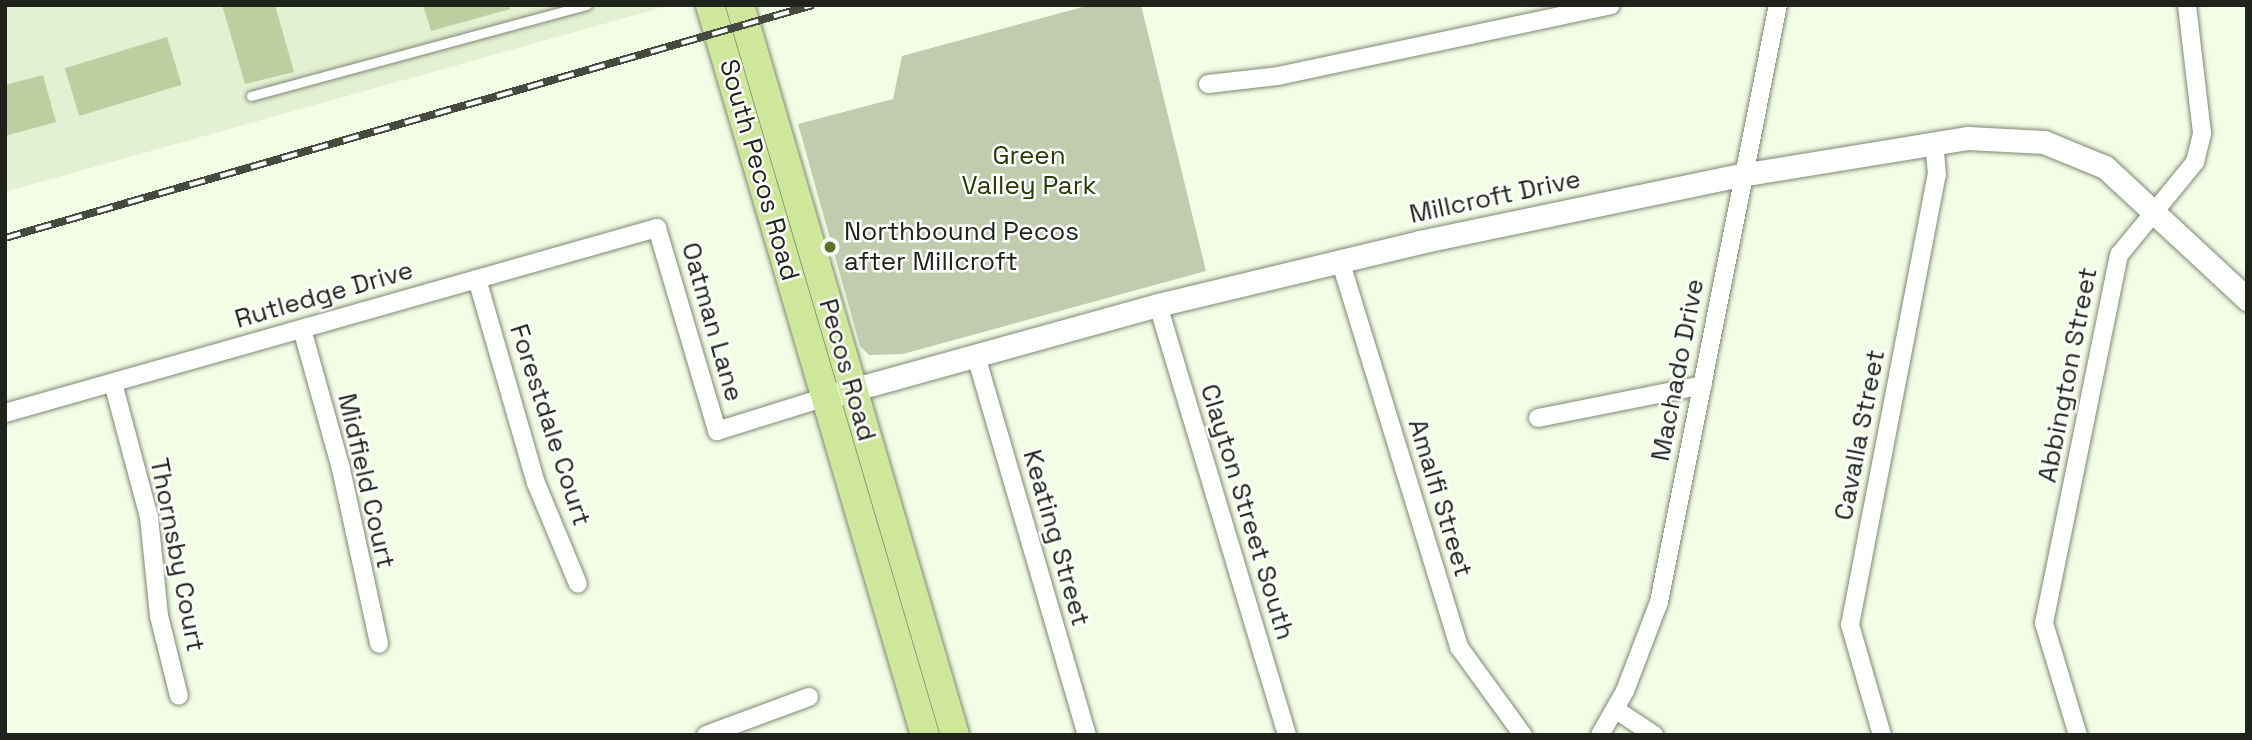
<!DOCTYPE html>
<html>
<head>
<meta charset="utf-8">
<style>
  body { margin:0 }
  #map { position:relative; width:2252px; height:740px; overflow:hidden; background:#f3fce5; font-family:"Space Grotesk",sans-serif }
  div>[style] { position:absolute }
  .built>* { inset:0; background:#e4f0d2 }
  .green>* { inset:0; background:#c1ccaf }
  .building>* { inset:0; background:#bdcfa0; transform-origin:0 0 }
  .roads { filter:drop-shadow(0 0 2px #7f8773) drop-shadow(0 0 2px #7f8773) }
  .service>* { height:9px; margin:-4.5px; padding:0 4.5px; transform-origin:4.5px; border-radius:4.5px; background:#fff }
  .minor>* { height:18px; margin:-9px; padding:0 9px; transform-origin:9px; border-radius:9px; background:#fff }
  .tertiary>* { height:23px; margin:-11.5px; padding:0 11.5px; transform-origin:11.5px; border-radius:11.5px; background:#fff }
  .primary>* { height:28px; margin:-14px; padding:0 14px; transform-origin:14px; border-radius:14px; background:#cfe79a }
  .rail>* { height:8px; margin-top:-4px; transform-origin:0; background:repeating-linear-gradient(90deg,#fff 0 16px,#45493e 0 32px); box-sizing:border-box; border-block:2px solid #45493e }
  .dots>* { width:19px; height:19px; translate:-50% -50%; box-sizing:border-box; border:4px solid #fff; border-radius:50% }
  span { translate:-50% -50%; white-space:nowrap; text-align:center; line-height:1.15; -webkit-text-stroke:5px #fff; paint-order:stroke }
  .park-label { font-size:26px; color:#2a3903 }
  .street-label { font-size:26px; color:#20231b }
  .poi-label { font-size:26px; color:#20231b }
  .left { translate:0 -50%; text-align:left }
  .frame { position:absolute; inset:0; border:7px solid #20231b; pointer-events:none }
</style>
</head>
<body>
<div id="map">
  <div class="built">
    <i style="clip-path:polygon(5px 5px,671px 5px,5px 192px)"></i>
  </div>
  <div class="green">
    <i style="clip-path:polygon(1090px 5px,1141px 5px,1206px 271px,903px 354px,869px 355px,860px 346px,798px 124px,893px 99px,902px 56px)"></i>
  </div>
  <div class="building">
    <i style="clip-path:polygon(222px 5px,275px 5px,294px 72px,245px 84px)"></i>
    <i style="clip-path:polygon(423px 5px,510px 5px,510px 9px,431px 31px)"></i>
    <i style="left:167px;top:37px;width:50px;height:107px;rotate:73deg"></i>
    <i style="clip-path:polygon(43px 75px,56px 122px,5px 136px,5px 85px)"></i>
  </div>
  <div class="roads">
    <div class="service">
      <i style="left:251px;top:96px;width:348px;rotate:-15.2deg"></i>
    </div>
    <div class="minor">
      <i style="left:1208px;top:84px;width:70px;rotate:-6.5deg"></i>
      <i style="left:1278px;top:76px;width:340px;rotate:-12deg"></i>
      <i style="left:1340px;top:260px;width:405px;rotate:72.9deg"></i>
      <i style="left:1459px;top:647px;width:109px;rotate:54deg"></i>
      <i style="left:477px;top:279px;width:212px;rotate:73.9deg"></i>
      <i style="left:536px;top:483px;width:109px;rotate:67.4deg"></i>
      <i style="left:1158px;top:305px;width:449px;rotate:73.3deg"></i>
      <i style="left:302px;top:329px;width:145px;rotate:74.4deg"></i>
      <i style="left:341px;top:469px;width:179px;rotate:77.7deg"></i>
      <i style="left:976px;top:356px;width:395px;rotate:73.7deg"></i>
      <i style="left:113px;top:383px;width:139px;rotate:75deg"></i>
      <i style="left:149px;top:517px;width:100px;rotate:84.2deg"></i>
      <i style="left:159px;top:616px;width:82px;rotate:76deg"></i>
      <i style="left:5px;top:413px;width:678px;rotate:-15.84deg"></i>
      <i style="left:657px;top:228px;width:212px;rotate:73.5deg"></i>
      <i style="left:717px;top:431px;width:114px;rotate:-17.3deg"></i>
      <i style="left:1538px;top:418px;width:168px;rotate:-11.3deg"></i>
      <i style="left:1615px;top:709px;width:47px;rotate:33.7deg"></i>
      <i style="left:706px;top:735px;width:110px;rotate:-20.3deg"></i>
      <i style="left:1600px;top:735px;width:51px;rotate:-60.4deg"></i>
      <i style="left:1625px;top:691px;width:95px;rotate:-69.1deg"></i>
      <i style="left:1659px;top:602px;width:609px;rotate:-78.73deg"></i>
      <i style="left:1882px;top:735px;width:115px;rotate:-106.2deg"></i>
      <i style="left:1850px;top:625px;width:458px;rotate:-79.1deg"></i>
      <i style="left:1937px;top:175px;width:32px;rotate:-95deg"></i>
      <i style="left:2078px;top:735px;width:117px;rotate:-106.9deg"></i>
      <i style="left:2044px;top:623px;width:376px;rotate:-78.5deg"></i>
      <i style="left:2119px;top:255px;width:120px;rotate:-50.7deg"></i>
      <i style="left:2195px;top:162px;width:30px;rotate:-76deg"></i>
      <i style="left:2202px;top:133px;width:129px;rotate:-96.7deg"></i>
    </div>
    <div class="tertiary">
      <i style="left:826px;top:397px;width:345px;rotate:-15.5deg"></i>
      <i style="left:1158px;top:305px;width:269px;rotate:-13.5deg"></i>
      <i style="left:1420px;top:242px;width:328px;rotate:-11.8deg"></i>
      <i style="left:1741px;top:175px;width:230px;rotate:-9.3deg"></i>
      <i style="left:1968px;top:138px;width:76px;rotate:3deg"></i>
      <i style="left:2044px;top:142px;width:66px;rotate:22.3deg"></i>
      <i style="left:2105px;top:167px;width:194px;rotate:42.9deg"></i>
    </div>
    <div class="primary">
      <i style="left:710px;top:5px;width:761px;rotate:73.59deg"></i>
      <i style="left:740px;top:5px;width:761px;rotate:73.59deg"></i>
    </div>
  </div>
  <div class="rail">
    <i style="left:5px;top:238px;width:841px;rotate:-16.09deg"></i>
  </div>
  <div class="dots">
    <i style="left:830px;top:247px;background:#5a7224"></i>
  </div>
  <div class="park-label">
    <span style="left:1029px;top:171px">Green<br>Valley Park</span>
  </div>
  <div class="street-label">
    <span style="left:759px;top:170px;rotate:74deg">South Pecos Road</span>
    <span style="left:1495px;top:197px;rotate:-12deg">Millcroft Drive</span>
    <span style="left:324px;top:295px;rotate:-16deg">Rutledge Drive</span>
    <span style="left:712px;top:322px;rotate:74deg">Oatman Lane</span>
    <span style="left:847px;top:370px;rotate:74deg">Pecos Road</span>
    <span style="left:1678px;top:370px;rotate:-79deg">Machado Drive</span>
    <span style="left:2068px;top:375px;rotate:-79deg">Abbington Street</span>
    <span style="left:550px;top:425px;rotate:72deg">Forestdale Court</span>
    <span style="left:1860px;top:435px;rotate:-79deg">Cavalla Street</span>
    <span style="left:366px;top:481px;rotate:77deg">Midfield Court</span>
    <span style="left:1440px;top:498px;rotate:73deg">Amalfi Street</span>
    <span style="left:1247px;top:512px;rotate:73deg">Clayton Street South</span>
    <span style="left:1056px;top:538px;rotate:74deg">Keating Street</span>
    <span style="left:177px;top:555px;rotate:79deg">Thornsby Court</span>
  </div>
  <div class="poi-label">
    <span class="left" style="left:844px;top:247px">Northbound Pecos<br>after Millcroft</span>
  </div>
  <div class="frame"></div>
</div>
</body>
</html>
